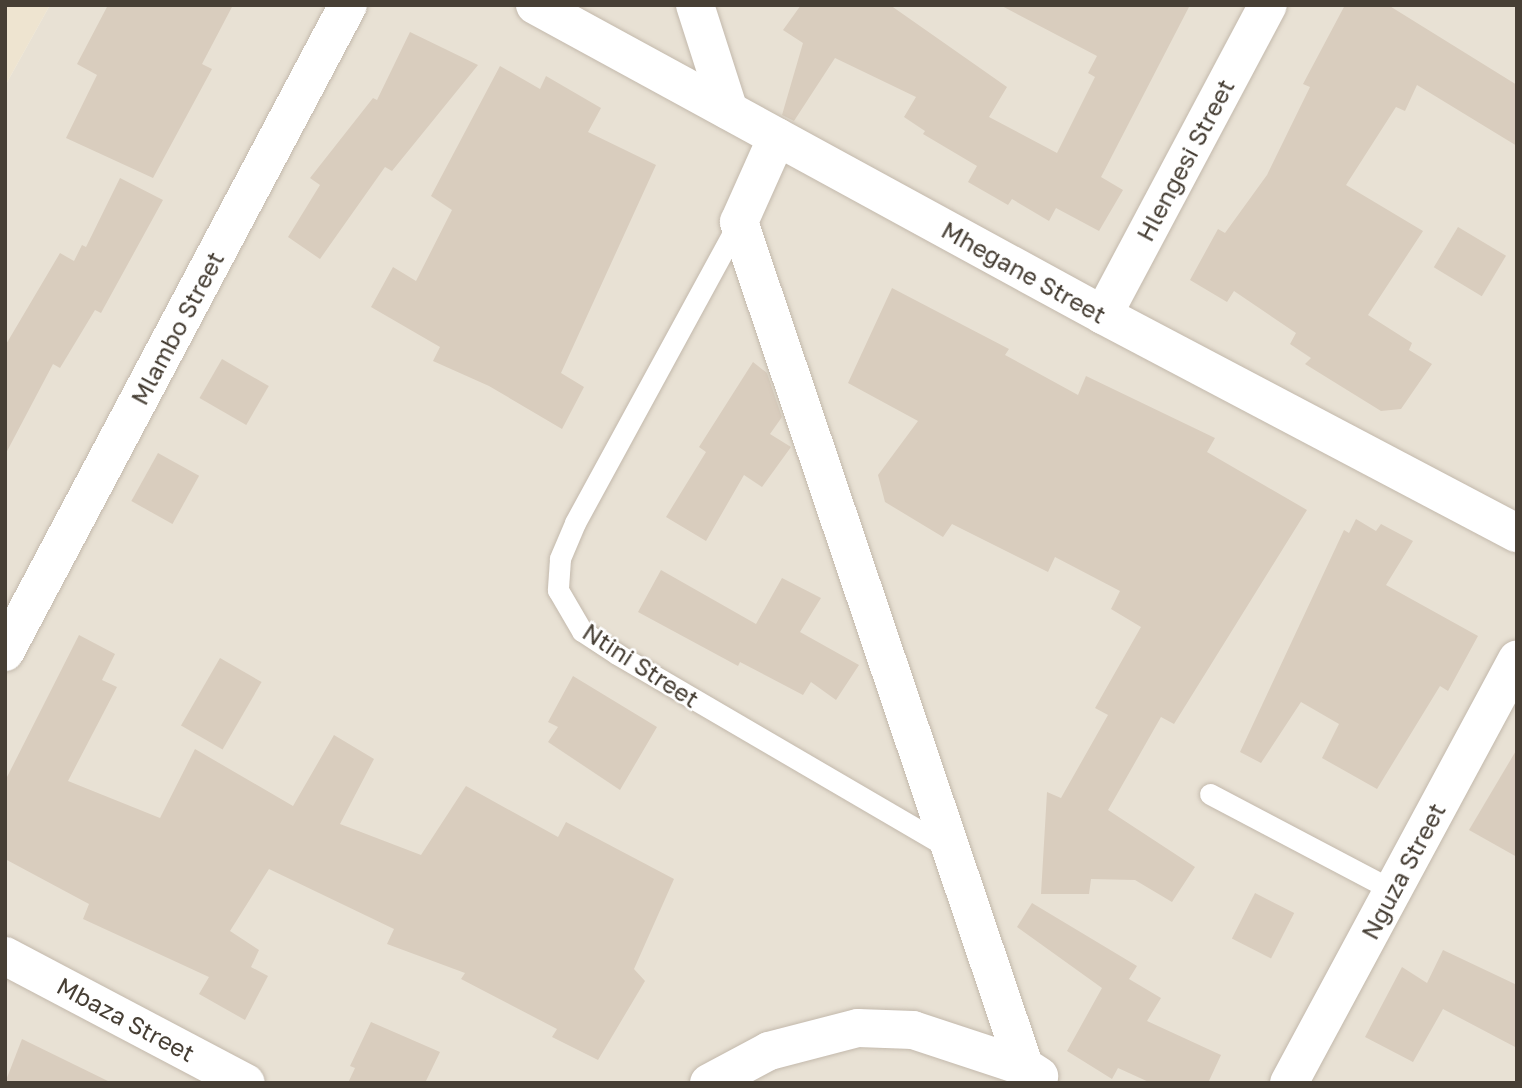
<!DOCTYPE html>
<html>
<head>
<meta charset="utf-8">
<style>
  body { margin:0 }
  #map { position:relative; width:1522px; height:1088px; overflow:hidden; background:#f4efe6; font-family:"Golos Text",sans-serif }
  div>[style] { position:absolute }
  .residential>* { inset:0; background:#e8e1d4 }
  .education>* { inset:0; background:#eee4d0 }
  .building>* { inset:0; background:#d9cdbe; transform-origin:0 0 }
  .roads { filter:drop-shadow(0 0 2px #c3b9ac) drop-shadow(0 0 2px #c3b9ac) }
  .lane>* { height:21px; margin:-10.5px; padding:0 10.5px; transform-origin:10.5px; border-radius:10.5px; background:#fff }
  .street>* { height:38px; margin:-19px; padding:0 19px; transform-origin:19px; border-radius:19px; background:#fff }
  span { translate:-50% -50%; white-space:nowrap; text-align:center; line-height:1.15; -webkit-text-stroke:5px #fff; paint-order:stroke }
  .street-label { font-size:24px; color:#473f35 }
  .frame { position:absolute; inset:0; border:7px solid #473f35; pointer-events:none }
</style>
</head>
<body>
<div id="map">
  <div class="residential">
    <i style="clip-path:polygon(50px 5px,1517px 5px,1517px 1083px,5px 1083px,5px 86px)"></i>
  </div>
  <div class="education">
    <i style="clip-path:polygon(5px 5px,50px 5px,5px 86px)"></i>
  </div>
  <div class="building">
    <i style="clip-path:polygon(108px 5px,233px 5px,202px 64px,212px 69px,153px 178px,66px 138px,97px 75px,77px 64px)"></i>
    <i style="clip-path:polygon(801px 5px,890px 5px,1007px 87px,989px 117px,1057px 153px,1095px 77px,1088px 73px,1097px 56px,1000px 5px,1190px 5px,1101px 177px,1123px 190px,1099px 231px,1056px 208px,1049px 221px,1012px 199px,1008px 205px,968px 182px,977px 166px,923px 134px,925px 131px,904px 117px,916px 97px,835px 58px,794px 121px,782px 115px,803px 43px,783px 30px)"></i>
    <i style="clip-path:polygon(1345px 5px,1388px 5px,1517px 85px,1517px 146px,1417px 85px,1405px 111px,1396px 107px,1346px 185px,1423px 231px,1368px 315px,1412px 343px,1409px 350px,1432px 364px,1401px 409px,1381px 411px,1305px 364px,1311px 358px,1290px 344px,1296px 333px,1234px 291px,1227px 302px,1190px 280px,1218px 229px,1225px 233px,1267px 175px,1310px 87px,1303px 84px)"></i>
    <i style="clip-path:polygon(410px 32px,478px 65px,392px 171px,385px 167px,320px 259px,288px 237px,320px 185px,310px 178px,373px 98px,377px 100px)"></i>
    <i style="clip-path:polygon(500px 66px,540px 89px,546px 76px,601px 108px,588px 132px,656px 165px,561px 373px,584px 387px,562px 429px,489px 386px,433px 361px,440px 347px,371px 307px,393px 267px,416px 281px,452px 210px,431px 196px)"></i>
    <i style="clip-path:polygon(120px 178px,163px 200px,101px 313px,95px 310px,60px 368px,53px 364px,5px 455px,5px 346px,60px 253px,74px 261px,82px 245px,86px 247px)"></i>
    <i style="left:1458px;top:227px;width:56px;height:47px;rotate:31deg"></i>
    <i style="clip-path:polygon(892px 288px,1009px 349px,1005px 355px,1078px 395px,1086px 376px,1215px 438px,1207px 452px,1307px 510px,1174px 724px,1161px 717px,1108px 810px,1195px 867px,1172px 902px,1135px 880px,1091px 879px,1089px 894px,1041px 894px,1047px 792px,1061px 798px,1108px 715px,1095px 708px,1141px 627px,1111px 609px,1120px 591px,1055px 557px,1048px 572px,952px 524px,943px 537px,885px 502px,878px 475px,918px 421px,848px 383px)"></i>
    <i style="left:222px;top:359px;width:54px;height:45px;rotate:30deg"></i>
    <i style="clip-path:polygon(753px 362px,767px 373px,782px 417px,770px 434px,791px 447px,762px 487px,744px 475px,706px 541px,666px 517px,706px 452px,699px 447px)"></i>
    <i style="left:158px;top:453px;width:47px;height:55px;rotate:29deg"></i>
    <i style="clip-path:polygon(1356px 519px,1376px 531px,1381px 524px,1413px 541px,1386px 585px,1478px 636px,1448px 691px,1440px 686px,1377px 789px,1322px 758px,1339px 724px,1301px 702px,1261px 763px,1240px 752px,1344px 530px,1349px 533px)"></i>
    <i style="clip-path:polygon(661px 570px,756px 624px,782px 578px,821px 598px,800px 632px,859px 665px,836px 700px,811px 682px,803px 695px,740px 662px,738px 666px,638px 612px)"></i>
    <i style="clip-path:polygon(79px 635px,115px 654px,102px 680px,117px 687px,68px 781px,160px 818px,195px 749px,293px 806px,334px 735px,374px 759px,340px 824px,421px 855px,466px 786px,558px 837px,566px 822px,674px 879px,634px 969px,645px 981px,598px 1060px,552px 1037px,557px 1029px,461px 979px,465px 973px,387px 944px,394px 929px,269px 869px,230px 931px,259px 950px,251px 967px,268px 976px,245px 1020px,199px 994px,209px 977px,83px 919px,89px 904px,5px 859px,5px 781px)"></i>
    <i style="left:220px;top:658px;width:48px;height:78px;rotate:30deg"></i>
    <i style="clip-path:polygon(573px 676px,657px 727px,620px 790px,548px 742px,558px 727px,548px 722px)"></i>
    <i style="clip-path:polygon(1517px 749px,1517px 857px,1469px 830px)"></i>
    <i style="left:1255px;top:893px;width:44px;height:51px;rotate:27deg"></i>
    <i style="clip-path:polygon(1032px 903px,1137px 966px,1129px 979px,1161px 998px,1147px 1021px,1221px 1055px,1208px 1083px,1151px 1083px,1118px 1068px,1112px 1079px,1067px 1051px,1102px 988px,1017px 927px)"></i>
    <i style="clip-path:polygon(1443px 950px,1517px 985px,1517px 1048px,1443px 1009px,1413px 1062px,1365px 1037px,1402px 967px,1427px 983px)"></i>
    <i style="clip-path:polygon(371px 1022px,440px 1052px,425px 1083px,348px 1083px,355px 1068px,350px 1066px)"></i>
    <i style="clip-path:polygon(22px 1039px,112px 1083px,5px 1083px)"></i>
  </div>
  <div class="roads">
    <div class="lane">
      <i style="left:739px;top:222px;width:343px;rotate:118.6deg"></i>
      <i style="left:575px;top:523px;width:39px;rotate:113deg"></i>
      <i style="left:560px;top:559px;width:31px;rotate:94deg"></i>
      <i style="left:558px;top:590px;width:48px;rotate:59.7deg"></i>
      <i style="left:582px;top:631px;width:42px;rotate:33.3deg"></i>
      <i style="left:617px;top:654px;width:385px;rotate:30.3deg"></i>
      <i style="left:1210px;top:794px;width:206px;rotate:27.8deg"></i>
    </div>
    <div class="street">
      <i style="left:535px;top:5px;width:647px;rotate:28.62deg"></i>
      <i style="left:1103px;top:315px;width:468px;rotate:27.8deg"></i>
      <i style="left:695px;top:5px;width:111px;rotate:72.2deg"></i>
      <i style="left:777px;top:137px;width:93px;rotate:114.1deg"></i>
      <i style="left:739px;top:222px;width:909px;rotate:71.33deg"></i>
      <i style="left:1103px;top:315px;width:351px;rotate:-62deg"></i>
      <i style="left:5px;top:652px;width:732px;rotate:-62.07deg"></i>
      <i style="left:5px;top:956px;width:272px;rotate:27.8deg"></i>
      <i style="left:709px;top:1083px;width:68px;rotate:-28.1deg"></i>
      <i style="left:769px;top:1051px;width:92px;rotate:-14.5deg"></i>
      <i style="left:858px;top:1028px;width:55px;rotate:2.1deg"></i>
      <i style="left:913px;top:1030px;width:118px;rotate:18.3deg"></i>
      <i style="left:1025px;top:1067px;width:17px;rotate:33deg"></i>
      <i style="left:1289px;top:1083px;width:481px;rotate:-61.7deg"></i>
    </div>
  </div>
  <div class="street-label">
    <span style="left:1185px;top:160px;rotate:-62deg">Hlengesi Street</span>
    <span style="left:1024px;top:272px;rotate:29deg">Mhegane Street</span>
    <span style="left:177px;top:328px;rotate:-62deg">Mlambo Street</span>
    <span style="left:641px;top:665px;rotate:33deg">Ntini Street</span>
    <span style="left:1403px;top:871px;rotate:-62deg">Nguza Street</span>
    <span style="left:126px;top:1019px;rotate:28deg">Mbaza Street</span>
  </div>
  <div class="frame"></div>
</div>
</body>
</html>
